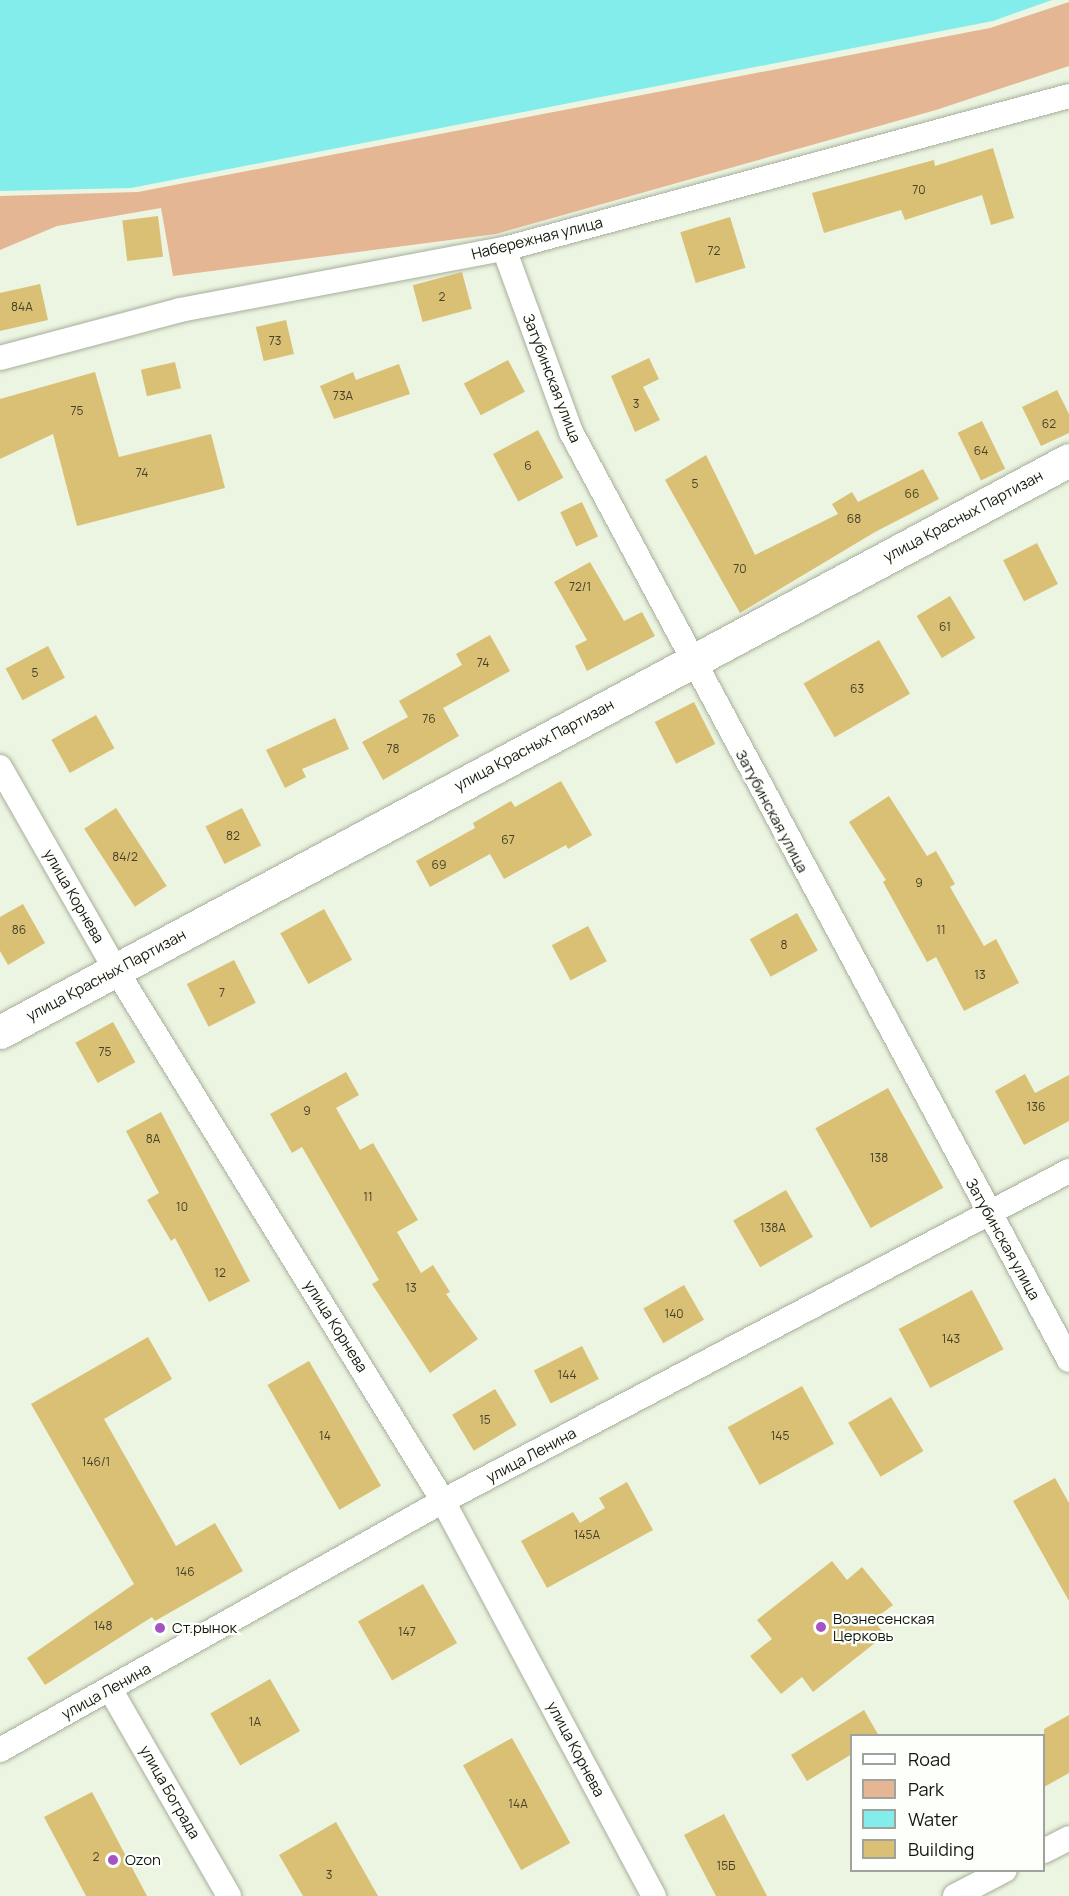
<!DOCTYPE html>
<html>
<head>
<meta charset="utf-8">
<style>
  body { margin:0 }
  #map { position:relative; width:1069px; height:1896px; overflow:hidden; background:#ecf5e1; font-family:Manrope,sans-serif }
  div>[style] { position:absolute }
  .green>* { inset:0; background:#e4b693 }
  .water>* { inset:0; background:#83edeb }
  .building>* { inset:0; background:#d9c075; transform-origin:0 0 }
  .roads { filter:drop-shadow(0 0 2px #a7af9c) drop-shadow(0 0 2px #a7af9c) }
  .street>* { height:24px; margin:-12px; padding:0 12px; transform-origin:12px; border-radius:12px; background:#fff }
  .secondary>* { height:33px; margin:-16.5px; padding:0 16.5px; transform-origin:16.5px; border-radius:16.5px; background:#fff }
  .dots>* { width:16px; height:16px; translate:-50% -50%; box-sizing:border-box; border:3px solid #fdfffb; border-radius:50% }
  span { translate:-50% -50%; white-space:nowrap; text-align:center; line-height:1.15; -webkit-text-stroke:4.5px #fdfffb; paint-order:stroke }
  .number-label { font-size:12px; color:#46412a }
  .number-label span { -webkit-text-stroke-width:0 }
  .street-label { font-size:15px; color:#151711 }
  .poi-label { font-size:15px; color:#151711 }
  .left { translate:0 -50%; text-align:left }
  .legend { position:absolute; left:850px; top:1734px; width:195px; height:138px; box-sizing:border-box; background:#fdfffb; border:2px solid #a0a29d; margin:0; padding:8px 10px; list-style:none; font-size:18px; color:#151711 }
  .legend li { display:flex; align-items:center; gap:12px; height:30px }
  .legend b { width:30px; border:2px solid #a0a29d }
</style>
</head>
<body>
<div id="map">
  <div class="green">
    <i style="clip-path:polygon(1069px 2px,1069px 66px,936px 110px,496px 234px,173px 276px,161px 208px,57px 226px,0 250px,0 196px,138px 192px,990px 28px)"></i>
  </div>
  <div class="water">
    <i style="clip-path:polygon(0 0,1052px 0,993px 21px,131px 188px,0 191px)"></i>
  </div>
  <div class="building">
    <i style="clip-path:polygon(993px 148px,1014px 218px,991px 225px,982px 195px,905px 220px,901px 210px,824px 233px,812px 193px,934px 160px,935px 166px)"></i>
    <i style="left:158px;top:216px;width:41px;height:36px;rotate:83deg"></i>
    <i style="left:730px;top:217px;width:53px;height:52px;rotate:73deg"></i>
    <i style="left:462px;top:272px;width:38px;height:51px;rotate:75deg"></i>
    <i style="clip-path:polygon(40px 284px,48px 320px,0 331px,0 293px)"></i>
    <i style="left:286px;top:320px;width:35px;height:31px;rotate:77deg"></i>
    <i style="clip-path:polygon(649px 358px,659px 379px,643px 387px,660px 420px,635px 432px,611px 376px)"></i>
    <i style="left:508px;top:360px;width:36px;height:50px;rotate:62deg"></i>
    <i style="left:175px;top:362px;width:27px;height:35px;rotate:77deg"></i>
    <i style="clip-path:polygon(399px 364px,410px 394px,334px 419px,320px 386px,353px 372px,356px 380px)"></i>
    <i style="clip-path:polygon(95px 372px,119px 457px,211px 434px,225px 488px,77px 526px,53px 434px,0 459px,0 399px)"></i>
    <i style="clip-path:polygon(1057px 390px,1069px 414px,1069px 433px,1041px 446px,1022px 407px)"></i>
    <i style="left:982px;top:421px;width:53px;height:27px;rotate:64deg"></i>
    <i style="left:538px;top:430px;width:54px;height:51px;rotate:62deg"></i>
    <i style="clip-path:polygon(706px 455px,755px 555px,838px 514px,832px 504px,852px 492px,858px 502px,923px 469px,939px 499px,875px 532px,740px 613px,665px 480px)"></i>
    <i style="left:582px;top:502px;width:38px;height:24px;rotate:65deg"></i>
    <i style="left:1037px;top:543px;width:46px;height:38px;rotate:63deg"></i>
    <i style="clip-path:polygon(590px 562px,624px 621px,642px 612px,655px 636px,587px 671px,575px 646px,587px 640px,554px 582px)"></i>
    <i style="left:950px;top:596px;width:49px;height:39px;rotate:59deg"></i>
    <i style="clip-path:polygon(490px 635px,510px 671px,443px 708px,459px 736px,383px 780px,362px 742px,408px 717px,399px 701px,462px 665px,456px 654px)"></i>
    <i style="left:879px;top:640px;width:62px;height:87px;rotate:60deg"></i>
    <i style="left:48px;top:646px;width:36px;height:48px;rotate:62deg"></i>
    <i style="left:694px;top:702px;width:47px;height:44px;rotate:63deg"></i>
    <i style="left:96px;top:715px;width:38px;height:51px;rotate:61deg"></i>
    <i style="clip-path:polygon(335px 718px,349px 749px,302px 769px,306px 777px,285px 788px,266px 750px)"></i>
    <i style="clip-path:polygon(561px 781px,592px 835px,568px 849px,566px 845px,504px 879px,490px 854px,430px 887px,416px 861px,475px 828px,473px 823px,511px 801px,515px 807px)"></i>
    <i style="clip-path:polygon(889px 796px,927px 856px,936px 851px,955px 884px,950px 887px,984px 946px,996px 939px,1019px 983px,964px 1011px,936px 957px,927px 962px,883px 882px,886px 880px,849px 822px)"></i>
    <i style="left:116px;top:808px;width:93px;height:38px;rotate:57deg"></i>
    <i style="left:242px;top:808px;width:42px;height:41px;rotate:63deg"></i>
    <i style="clip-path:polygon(23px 904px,45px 943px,8px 965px,0 951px,0 917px)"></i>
    <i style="left:324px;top:909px;width:58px;height:50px;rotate:61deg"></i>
    <i style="left:797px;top:913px;width:43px;height:54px;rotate:61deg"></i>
    <i style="left:588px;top:926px;width:40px;height:41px;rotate:62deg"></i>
    <i style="left:234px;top:960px;width:48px;height:53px;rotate:63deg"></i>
    <i style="left:113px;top:1022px;width:46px;height:43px;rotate:61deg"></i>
    <i style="clip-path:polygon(346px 1072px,359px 1095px,336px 1108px,360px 1150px,373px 1143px,418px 1220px,397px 1232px,421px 1273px,433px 1265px,450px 1292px,446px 1294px,478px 1339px,430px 1373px,372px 1284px,379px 1280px,302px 1147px,292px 1153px,270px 1114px)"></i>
    <i style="clip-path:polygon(1025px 1074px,1035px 1093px,1069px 1075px,1069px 1121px,1024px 1145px,995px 1091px)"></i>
    <i style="left:888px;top:1088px;width:114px;height:83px;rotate:61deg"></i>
    <i style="clip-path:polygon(161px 1112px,250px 1281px,209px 1302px,175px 1238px,171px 1241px,147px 1200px,159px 1193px,126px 1131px)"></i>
    <i style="left:786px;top:1190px;width:54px;height:61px;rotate:60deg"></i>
    <i style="left:684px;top:1285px;width:40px;height:47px;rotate:60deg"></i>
    <i style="left:972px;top:1290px;width:67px;height:83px;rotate:62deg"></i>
    <i style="clip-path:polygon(148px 1337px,172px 1379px,104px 1419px,176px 1546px,215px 1523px,243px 1571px,155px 1621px,152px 1617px,45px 1685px,27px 1658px,134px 1584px,31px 1404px)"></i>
    <i style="left:582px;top:1346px;width:37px;height:54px;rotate:63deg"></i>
    <i style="left:309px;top:1361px;width:144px;height:48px;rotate:60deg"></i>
    <i style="left:802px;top:1386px;width:66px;height:85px;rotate:61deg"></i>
    <i style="left:495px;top:1389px;width:42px;height:50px;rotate:59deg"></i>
    <i style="left:891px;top:1397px;width:63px;height:50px;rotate:59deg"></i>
    <i style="clip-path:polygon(1055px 1478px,1069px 1503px,1069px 1601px,1013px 1501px)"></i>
    <i style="clip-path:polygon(627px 1482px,653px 1530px,547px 1588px,521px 1541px,573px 1512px,580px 1523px,605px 1508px,599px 1498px)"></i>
    <i style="clip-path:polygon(832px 1561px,847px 1580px,862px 1567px,893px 1605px,873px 1620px,885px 1635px,813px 1692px,802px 1677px,781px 1694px,750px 1656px,772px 1639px,757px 1620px)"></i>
    <i style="left:423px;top:1584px;width:68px;height:75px;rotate:60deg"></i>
    <i style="left:270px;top:1679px;width:60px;height:69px;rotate:60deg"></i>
    <i style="clip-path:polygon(864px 1710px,879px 1736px,852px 1736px,852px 1754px,807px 1781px,791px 1755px)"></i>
    <i style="clip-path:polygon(1069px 1715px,1069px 1773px,1044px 1787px,1044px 1729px)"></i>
    <i style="left:512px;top:1738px;width:120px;height:56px;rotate:61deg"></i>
    <i style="clip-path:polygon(92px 1792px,147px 1896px,86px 1896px,44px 1817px)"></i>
    <i style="clip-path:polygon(724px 1814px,767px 1896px,716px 1896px,684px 1835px)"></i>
    <i style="clip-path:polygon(336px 1822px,378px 1896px,303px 1896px,279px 1855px)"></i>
  </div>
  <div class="roads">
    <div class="street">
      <i style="left:504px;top:249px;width:195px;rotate:69.9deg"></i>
      <i style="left:571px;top:432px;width:1053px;rotate:61.78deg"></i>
      <i style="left:0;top:358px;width:186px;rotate:-14.9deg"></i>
      <i style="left:180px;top:310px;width:330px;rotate:-10.7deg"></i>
      <i style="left:504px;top:249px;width:585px;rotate:-15.15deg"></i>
      <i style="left:0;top:767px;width:234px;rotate:60.3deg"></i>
      <i style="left:116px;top:970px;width:624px;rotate:58.37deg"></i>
      <i style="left:443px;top:1501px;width:448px;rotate:61.9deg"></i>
      <i style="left:110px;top:1689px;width:239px;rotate:60.1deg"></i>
      <i style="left:0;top:1750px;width:508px;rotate:-29.34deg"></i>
      <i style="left:443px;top:1501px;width:708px;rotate:-27.8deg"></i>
      <i style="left:1044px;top:1851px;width:28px;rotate:-27deg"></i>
      <i style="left:955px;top:1896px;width:56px;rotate:-27.5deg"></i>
    </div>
    <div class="secondary">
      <i style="left:0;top:1032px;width:1212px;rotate:-28.15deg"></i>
    </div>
  </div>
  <div class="dots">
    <i style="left:821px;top:1627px;background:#a553c2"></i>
    <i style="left:160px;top:1628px;background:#a553c2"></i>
    <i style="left:113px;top:1860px;background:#a553c2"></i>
  </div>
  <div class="number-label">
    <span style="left:919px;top:190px">70</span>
    <span style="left:714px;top:251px">72</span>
    <span style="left:442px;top:297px">2</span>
    <span style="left:22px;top:307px">84А</span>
    <span style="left:275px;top:341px">73</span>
    <span style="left:343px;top:396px">73А</span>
    <span style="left:636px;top:404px">3</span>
    <span style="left:77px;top:411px">75</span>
    <span style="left:1049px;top:424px">62</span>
    <span style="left:981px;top:451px">64</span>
    <span style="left:528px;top:466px">6</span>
    <span style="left:142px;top:473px">74</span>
    <span style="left:695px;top:484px">5</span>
    <span style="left:912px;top:494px">66</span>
    <span style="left:854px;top:519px">68</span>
    <span style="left:740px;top:569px">70</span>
    <span style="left:580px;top:587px">72/1</span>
    <span style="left:945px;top:627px">61</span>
    <span style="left:483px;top:663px">74</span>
    <span style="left:35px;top:673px">5</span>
    <span style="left:857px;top:689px">63</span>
    <span style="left:429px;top:719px">76</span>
    <span style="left:393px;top:749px">78</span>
    <span style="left:233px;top:836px">82</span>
    <span style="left:508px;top:840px">67</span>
    <span style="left:125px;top:857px">84/2</span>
    <span style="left:439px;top:865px">69</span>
    <span style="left:919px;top:883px">9</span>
    <span style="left:19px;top:930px">86</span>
    <span style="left:941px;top:930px">11</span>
    <span style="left:784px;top:945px">8</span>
    <span style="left:980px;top:975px">13</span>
    <span style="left:222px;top:993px">7</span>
    <span style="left:105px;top:1052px">75</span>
    <span style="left:1036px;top:1107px">136</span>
    <span style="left:307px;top:1111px">9</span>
    <span style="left:153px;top:1139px">8А</span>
    <span style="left:879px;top:1158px">138</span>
    <span style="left:368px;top:1197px">11</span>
    <span style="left:182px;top:1207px">10</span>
    <span style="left:773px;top:1228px">138А</span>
    <span style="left:220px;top:1273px">12</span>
    <span style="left:411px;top:1288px">13</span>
    <span style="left:674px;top:1314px">140</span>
    <span style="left:951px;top:1339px">143</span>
    <span style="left:567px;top:1375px">144</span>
    <span style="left:485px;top:1420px">15</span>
    <span style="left:325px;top:1436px">14</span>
    <span style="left:780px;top:1436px">145</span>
    <span style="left:96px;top:1462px">146/1</span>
    <span style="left:587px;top:1535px">145А</span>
    <span style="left:185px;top:1572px">146</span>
    <span style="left:103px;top:1626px">148</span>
    <span style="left:407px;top:1632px">147</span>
    <span style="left:255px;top:1722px">1А</span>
    <span style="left:518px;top:1804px">14А</span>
    <span style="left:96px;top:1857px">2</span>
    <span style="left:726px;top:1866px">15Б</span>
    <span style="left:329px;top:1875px">3</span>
  </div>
  <div class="street-label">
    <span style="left:537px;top:238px;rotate:-14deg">Набережная улица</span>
    <span style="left:552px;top:378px;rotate:69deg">Затубинская улица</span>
    <span style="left:963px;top:516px;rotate:-28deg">улица Красных Партизан</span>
    <span style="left:534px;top:745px;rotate:-28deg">улица Красных Партизан</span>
    <span style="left:772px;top:811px;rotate:62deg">Затубинская улица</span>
    <span style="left:74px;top:896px;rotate:60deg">улица Корнева</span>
    <span style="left:106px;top:975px;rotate:-28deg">улица Красных Партизан</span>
    <span style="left:1003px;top:1239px;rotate:61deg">Затубинская улица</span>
    <span style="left:336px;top:1326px;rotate:58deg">улица Корнева</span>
    <span style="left:531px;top:1455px;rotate:-28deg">улица Ленина</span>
    <span style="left:106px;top:1691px;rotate:-29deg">улица Ленина</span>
    <span style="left:576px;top:1749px;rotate:62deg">улица Корнева</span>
    <span style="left:170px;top:1792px;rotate:60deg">улица Бограда</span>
  </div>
  <div class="poi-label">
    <span class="left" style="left:833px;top:1627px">Вознесенская<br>Церковь</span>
    <span class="left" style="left:172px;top:1628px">Ст.рынок</span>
    <span class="left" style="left:125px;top:1860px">Ozon</span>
  </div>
  <ul class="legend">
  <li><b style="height:8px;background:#fff"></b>Road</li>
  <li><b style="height:16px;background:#e4b693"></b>Park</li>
  <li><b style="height:16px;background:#83edeb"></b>Water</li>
  <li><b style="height:16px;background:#d9c075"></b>Building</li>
  </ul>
</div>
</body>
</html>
